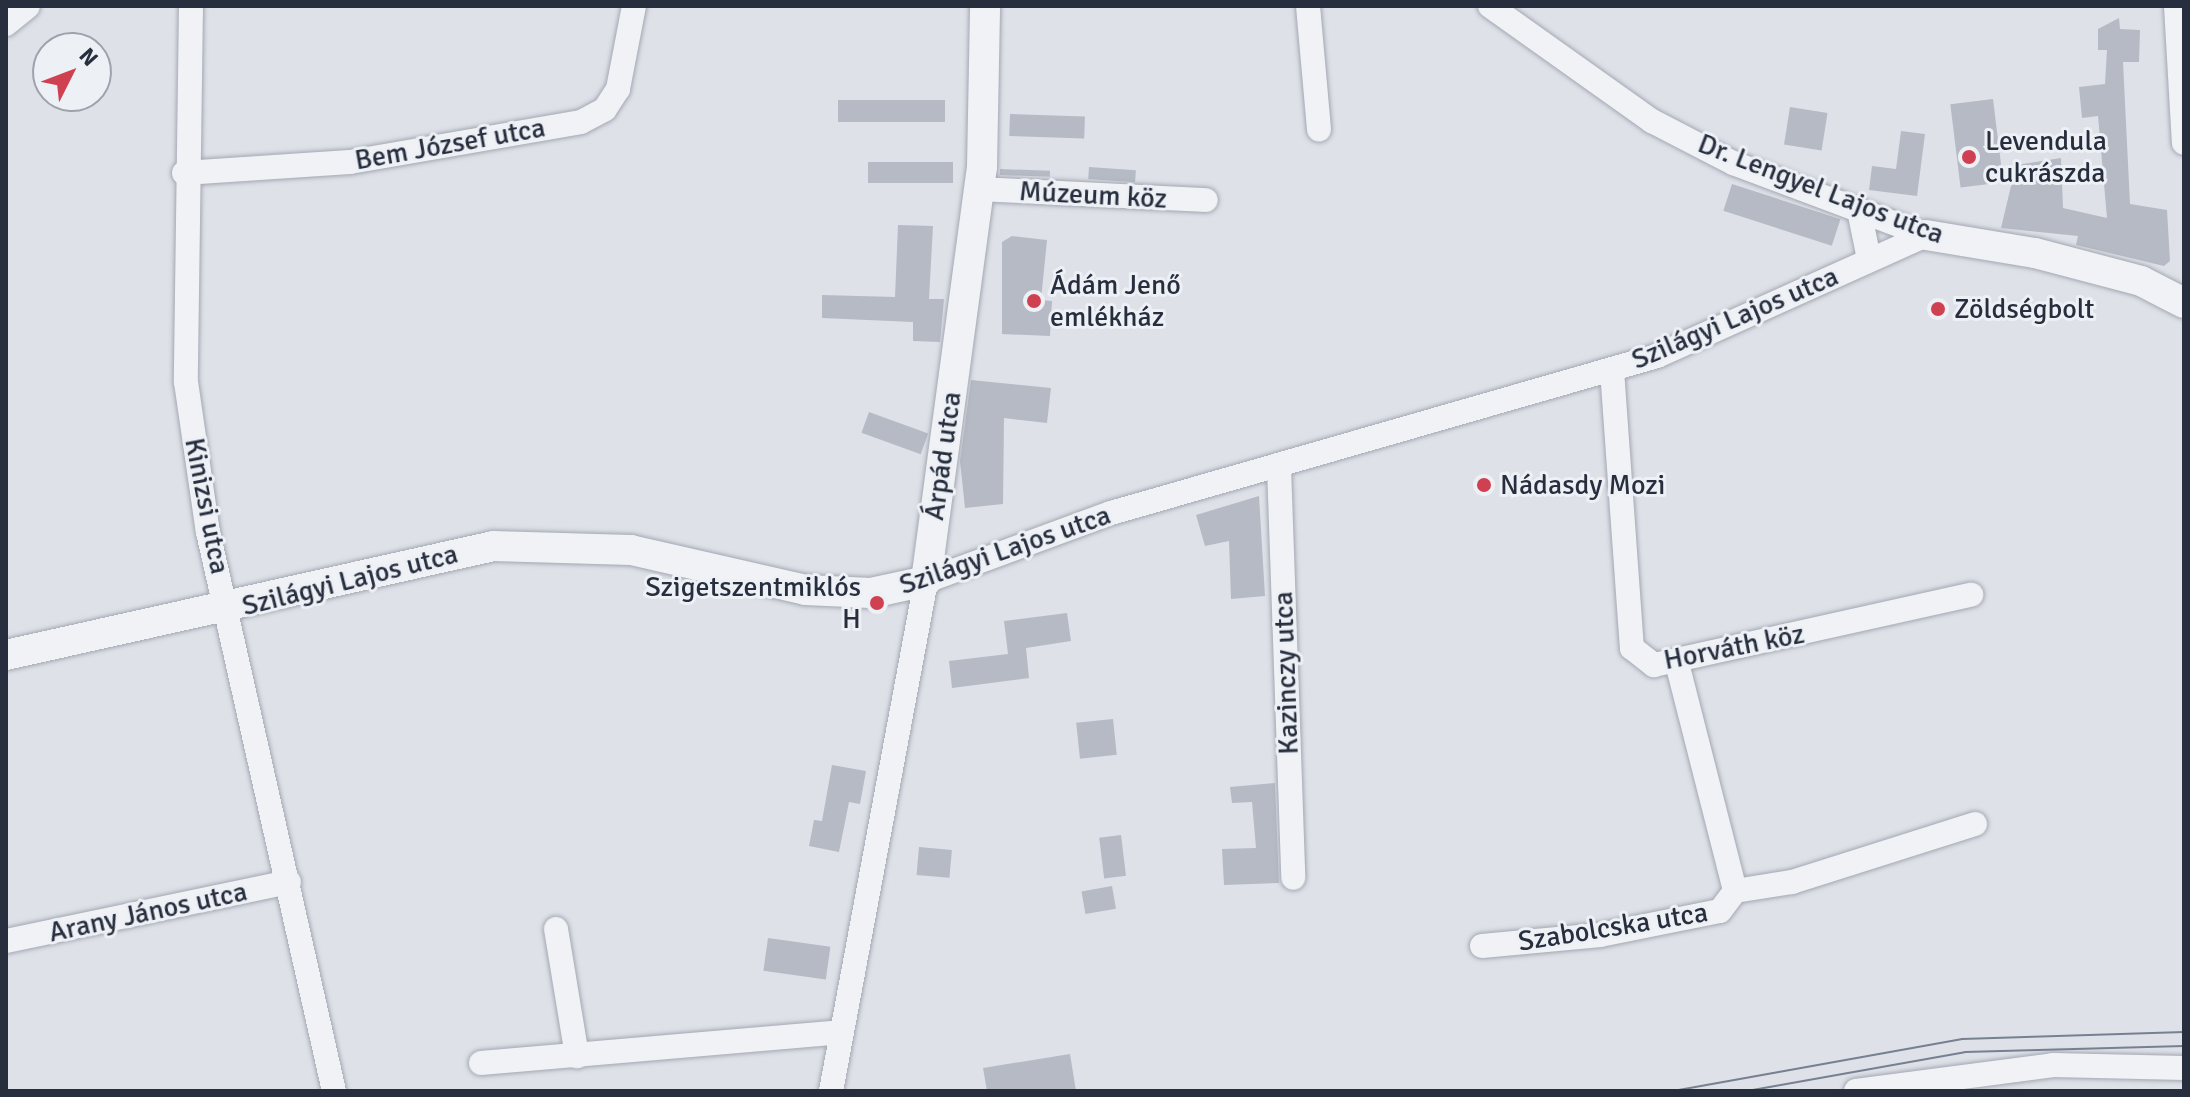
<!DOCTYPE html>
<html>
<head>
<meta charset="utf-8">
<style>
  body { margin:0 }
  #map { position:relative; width:2190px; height:1097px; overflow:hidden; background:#dee1e8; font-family:Signika,sans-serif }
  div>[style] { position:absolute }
  .building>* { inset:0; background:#b5bac4; transform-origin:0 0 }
  .roads { filter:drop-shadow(0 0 2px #a3a8b2) drop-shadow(0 0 2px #a3a8b2) }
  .minor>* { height:24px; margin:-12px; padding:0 12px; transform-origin:12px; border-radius:12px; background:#f0f2f6 }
  .tertiary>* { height:30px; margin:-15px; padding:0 15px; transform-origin:15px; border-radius:15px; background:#f0f2f6 }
  .tram>* { height:2px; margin:-1px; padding:0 1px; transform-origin:1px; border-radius:1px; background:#778091 }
  .dots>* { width:22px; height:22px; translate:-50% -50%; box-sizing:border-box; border:4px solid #edf0f5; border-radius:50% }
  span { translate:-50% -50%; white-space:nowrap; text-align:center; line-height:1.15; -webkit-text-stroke:6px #edf0f5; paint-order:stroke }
  .poi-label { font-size:28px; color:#272e3e }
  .left { translate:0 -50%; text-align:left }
  .right { translate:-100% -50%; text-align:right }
  .street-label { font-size:28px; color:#272e3e }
  .frame { position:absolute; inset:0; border:8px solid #272e3e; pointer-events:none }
  .north { position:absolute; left:32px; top:32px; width:80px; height:80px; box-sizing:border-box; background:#edf0f5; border:2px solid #9ea2ac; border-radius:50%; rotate:48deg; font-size:22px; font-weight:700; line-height:32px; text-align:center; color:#272e3e }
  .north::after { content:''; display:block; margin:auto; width:28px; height:36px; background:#cf4050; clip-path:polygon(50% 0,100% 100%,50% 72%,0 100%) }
</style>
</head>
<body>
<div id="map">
  <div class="building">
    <i style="clip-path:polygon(2119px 18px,2120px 29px,2140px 30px,2139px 62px,2123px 62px,2130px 204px,2167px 210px,2170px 261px,2164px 266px,2076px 245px,2078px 236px,2001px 228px,2016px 165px,2061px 158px,2063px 208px,2107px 218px,2098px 116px,2082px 118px,2079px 87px,2105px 84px,2107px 50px,2098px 50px,2098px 29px)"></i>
    <i style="left:1993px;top:99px;width:84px;height:43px;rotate:83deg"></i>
    <i style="left:945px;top:100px;width:22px;height:107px;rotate:90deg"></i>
    <i style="left:1790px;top:107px;width:38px;height:38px;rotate:9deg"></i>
    <i style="left:1010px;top:114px;width:75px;height:22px;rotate:2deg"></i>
    <i style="clip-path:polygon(1901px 131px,1925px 134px,1917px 196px,1869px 190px,1872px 166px,1896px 169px)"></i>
    <i style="left:868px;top:162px;width:85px;height:21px"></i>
    <i style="left:1089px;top:167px;width:47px;height:12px;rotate:4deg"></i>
    <i style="left:1000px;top:169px;width:50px;height:6px;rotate:2deg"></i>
    <i style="left:1732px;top:184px;width:114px;height:28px;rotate:18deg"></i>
    <i style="clip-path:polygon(898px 225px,933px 226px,929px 299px,944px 299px,940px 342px,913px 341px,913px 322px,822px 318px,822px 295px,895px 297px)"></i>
    <i style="clip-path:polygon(1012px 236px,1047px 240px,1041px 300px,1052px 301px,1050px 336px,1002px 334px,1002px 242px)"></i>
    <i style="clip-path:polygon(971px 380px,1051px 388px,1047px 423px,1004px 418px,1003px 504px,965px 508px,960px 461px)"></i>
    <i style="left:869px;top:412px;width:63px;height:22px;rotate:20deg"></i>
    <i style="clip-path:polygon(1259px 496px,1265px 596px,1231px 599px,1229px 541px,1205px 546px,1196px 515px)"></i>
    <i style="clip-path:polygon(1067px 613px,1071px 641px,1026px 648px,1029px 678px,952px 688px,949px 661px,1008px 654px,1004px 621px)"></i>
    <i style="left:1113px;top:719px;width:36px;height:37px;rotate:84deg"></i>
    <i style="clip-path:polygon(832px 765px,866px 771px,860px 804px,849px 802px,839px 852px,809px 846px,814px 820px,822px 821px)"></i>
    <i style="clip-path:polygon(1275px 783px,1279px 883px,1224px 885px,1222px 849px,1256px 848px,1252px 802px,1232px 803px,1230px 787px)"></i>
    <i style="left:1121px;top:835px;width:41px;height:22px;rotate:83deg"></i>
    <i style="left:919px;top:847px;width:33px;height:28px;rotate:5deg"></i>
    <i style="left:1112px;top:886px;width:23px;height:31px;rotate:80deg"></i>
    <i style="left:768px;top:938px;width:63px;height:33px;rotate:8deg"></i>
    <i style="clip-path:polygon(1070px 1054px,1076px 1091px,987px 1091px,983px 1068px)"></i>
  </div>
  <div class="roads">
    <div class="minor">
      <i style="left:191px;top:6px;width:376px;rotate:90.8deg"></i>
      <i style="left:186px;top:382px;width:152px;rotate:81.7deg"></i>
      <i style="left:208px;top:532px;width:573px;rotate:77.3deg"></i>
      <i style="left:1308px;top:6px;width:124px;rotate:84.9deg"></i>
      <i style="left:1490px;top:6px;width:199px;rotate:35.4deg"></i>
      <i style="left:1652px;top:121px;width:91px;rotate:27.4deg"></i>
      <i style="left:1733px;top:163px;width:206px;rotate:20.5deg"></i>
      <i style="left:2176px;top:6px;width:137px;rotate:86.7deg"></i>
      <i style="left:6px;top:24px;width:28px;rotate:-39deg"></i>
      <i style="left:184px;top:173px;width:166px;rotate:-3.8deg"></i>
      <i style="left:350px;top:162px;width:234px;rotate:-9.8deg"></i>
      <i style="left:581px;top:122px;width:27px;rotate:-28deg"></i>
      <i style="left:605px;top:109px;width:24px;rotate:-57deg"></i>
      <i style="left:618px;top:89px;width:85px;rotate:-79.1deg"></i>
      <i style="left:980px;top:189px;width:226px;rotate:2.8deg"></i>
      <i style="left:1859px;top:210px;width:50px;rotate:78.5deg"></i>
      <i style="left:1612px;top:370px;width:279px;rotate:85.9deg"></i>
      <i style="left:1632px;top:648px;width:28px;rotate:38deg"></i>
      <i style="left:1654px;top:665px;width:325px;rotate:-12.5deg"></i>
      <i style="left:1279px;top:467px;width:411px;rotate:88deg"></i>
      <i style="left:1677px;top:663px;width:235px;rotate:75.7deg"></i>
      <i style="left:556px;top:929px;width:129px;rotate:80.6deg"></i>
      <i style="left:6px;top:941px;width:289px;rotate:-11.8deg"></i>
      <i style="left:1482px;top:946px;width:119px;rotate:-5.3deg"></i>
      <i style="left:1600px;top:935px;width:122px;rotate:-11.3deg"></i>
      <i style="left:1720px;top:911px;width:25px;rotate:-53deg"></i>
      <i style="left:1735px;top:891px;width:58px;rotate:-9deg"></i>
      <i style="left:1792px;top:882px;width:192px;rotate:-17.6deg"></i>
      <i style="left:481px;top:1063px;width:360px;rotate:-4.9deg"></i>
      <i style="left:831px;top:1091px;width:519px;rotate:-79.45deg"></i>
      <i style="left:926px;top:581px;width:197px;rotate:-20.2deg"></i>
      <i style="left:1111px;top:513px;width:568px;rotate:-16.04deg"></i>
      <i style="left:1657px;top:356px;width:295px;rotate:-24.2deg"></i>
      <i style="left:1856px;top:1091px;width:199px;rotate:-7.5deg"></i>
      <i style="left:2053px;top:1065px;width:131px;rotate:1.3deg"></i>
    </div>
    <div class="tertiary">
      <i style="left:1926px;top:235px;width:110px;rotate:9.4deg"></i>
      <i style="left:2035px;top:253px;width:110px;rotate:14.8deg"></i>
      <i style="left:2141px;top:281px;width:48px;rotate:27.1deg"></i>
      <i style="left:6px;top:655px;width:499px;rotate:-12.6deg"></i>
      <i style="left:493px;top:546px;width:138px;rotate:1.7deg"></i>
      <i style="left:631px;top:550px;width:179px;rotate:12.9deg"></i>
      <i style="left:805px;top:590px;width:66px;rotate:2.6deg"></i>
      <i style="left:871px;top:593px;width:56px;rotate:-12.3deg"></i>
      <i style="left:926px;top:581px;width:418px;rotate:-82.3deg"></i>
      <i style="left:982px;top:167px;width:161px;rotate:-88.9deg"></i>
    </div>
  </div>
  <div class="tram">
    <i style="left:1673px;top:1091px;width:294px;rotate:-10.2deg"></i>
    <i style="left:1962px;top:1039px;width:222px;rotate:-1.8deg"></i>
    <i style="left:1747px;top:1091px;width:221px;rotate:-10.1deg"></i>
    <i style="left:1965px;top:1052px;width:219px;rotate:-1.6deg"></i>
  </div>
  <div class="dots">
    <i style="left:1969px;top:157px;background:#cf4050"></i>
    <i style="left:1034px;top:301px;background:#cf4050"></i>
    <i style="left:1938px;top:309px;background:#cf4050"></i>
    <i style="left:1484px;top:485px;background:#cf4050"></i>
    <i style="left:877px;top:603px;background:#cf4050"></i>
  </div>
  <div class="poi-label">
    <span class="left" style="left:1985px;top:157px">Levendula<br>cukrászda</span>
    <span class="left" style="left:1050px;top:301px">Ádám Jenő<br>emlékház</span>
    <span class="left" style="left:1954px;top:309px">Zöldségbolt</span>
    <span class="left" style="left:1500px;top:485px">Nádasdy Mozi</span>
    <span class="right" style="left:861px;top:603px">Szigetszentmiklós<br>H</span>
  </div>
  <div class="street-label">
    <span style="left:450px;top:144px;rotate:-10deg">Bem József utca</span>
    <span style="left:1821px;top:189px;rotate:21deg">Dr. Lengyel Lajos utca</span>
    <span style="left:1093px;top:195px;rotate:3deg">Múzeum köz</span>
    <span style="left:1735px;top:318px;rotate:-23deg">Szilágyi Lajos utca</span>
    <span style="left:943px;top:456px;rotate:-82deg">Árpád utca</span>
    <span style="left:207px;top:506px;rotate:79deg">Kinizsi utca</span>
    <span style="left:1005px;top:550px;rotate:-19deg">Szilágyi Lajos utca</span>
    <span style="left:350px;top:580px;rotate:-14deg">Szilágyi Lajos utca</span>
    <span style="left:1734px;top:647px;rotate:-11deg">Horváth köz</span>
    <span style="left:1286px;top:673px;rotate:-92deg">Kazinczy utca</span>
    <span style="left:148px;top:912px;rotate:-12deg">Arany János utca</span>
    <span style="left:1613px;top:927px;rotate:-9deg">Szabolcska utca</span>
  </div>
  <div class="frame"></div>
  <div class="north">N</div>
</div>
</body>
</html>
